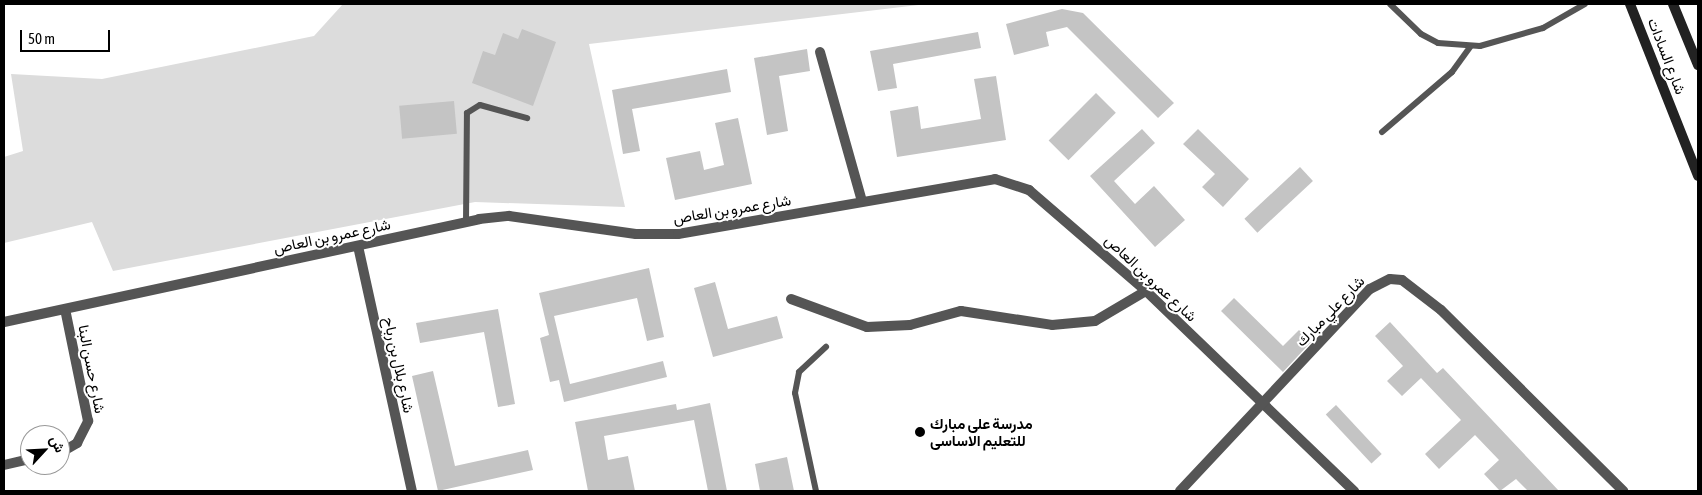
<!DOCTYPE html>
<html>
<head>
<meta charset="utf-8">
<style>
  body { margin:0 }
  #map { position:relative; width:1702px; height:495px; overflow:hidden; background:#fff; font-family:"Asap Condensed",Vazirmatn,sans-serif }
  div>[style] { position:absolute }
  .green>* { inset:0; background:#dcdcdc }
  .building>* { inset:0; background:#c4c4c4; transform-origin:0 0 }
  .lane>* { height:6px; margin:-3px; padding:0 3px; transform-origin:3px; border-radius:3px; background:#555 }
  .street>* { height:10px; margin:-5px; padding:0 5px; transform-origin:5px; border-radius:5px; background:#555 }
  .secondary>* { height:10px; margin:-5px; padding:0 5px; transform-origin:5px; border-radius:5px; background:#222 }
  .dots>* { width:14px; height:14px; translate:-50% -50%; box-sizing:border-box; border:2px solid #fff; border-radius:50% }
  span { translate:-50% -50%; white-space:nowrap; text-align:center; line-height:1.15; -webkit-text-stroke:4px #fff; paint-order:stroke }
  .street-label { font-size:15px; color:#000 }
  .poi-label { font-size:15px; color:#000; font-weight:700 }
  .left { translate:0 -50%; text-align:left }
  .frame { position:absolute; inset:0; border:5px solid #000; pointer-events:none }
  .north { position:absolute; left:20px; top:425px; width:50px; height:50px; box-sizing:border-box; background:#fff; border:1px solid #999; border-radius:50%; rotate:65deg; font-size:14px; font-weight:700; line-height:20px; text-align:center; color:#000 }
  .north::after { content:''; display:block; margin:auto; width:18px; height:22px; background:#000; clip-path:polygon(50% 0,100% 100%,50% 72%,0 100%) }
  .scale { position:absolute; left:20px; top:30px; width:90px; height:22px; box-sizing:border-box; border:2px solid #000; border-top:0; padding-left:6px; font-size:15px; line-height:18px; white-space:nowrap; color:#000; -webkit-text-stroke:4px #fff; paint-order:stroke }
</style>
</head>
<body>
<div id="map">
  <div class="green">
    <i style="clip-path:polygon(343px 4px,927px 4px,589px 44px,625px 207px,475px 202px,113px 271px,92px 222px,4px 243px,4px 157px,23px 151px,11px 74px,102px 79px,314px 36px)"></i>
  </div>
  <div class="building">
    <i style="clip-path:polygon(1062px 9px,1083px 13px,1174px 103px,1158px 118px,1067px 27px,1046px 32px,1049px 46px,1014px 55px,1006px 24px)"></i>
    <i style="clip-path:polygon(522px 29px,556px 42px,533px 106px,472px 83px,483px 51px,495px 55px,503px 33px,518px 39px)"></i>
    <i style="clip-path:polygon(978px 32px,981px 48px,893px 64px,897px 88px,878px 91px,870px 51px)"></i>
    <i style="clip-path:polygon(807px 49px,810px 71px,779px 76px,788px 131px,767px 135px,754px 58px)"></i>
    <i style="clip-path:polygon(727px 69px,731px 92px,632px 109px,640px 151px,623px 154px,612px 90px)"></i>
    <i style="clip-path:polygon(996px 76px,1006px 140px,897px 157px,890px 111px,918px 106px,921px 129px,981px 119px,974px 79px)"></i>
    <i style="left:1096px;top:93px;width:28px;height:67px;rotate:45deg"></i>
    <i style="left:454px;top:101px;width:33px;height:55px;rotate:85deg"></i>
    <i style="clip-path:polygon(738px 118px,752px 184px,675px 200px,666px 158px,700px 151px,704px 170px,724px 165px,715px 123px)"></i>
    <i style="clip-path:polygon(1142px 129px,1155px 143px,1114px 181px,1135px 204px,1154px 186px,1185px 220px,1155px 247px,1090px 176px)"></i>
    <i style="clip-path:polygon(1198px 129px,1249px 179px,1223px 207px,1202px 187px,1215px 174px,1183px 144px)"></i>
    <i style="left:1300px;top:167px;width:19px;height:76px;rotate:47deg"></i>
    <i style="clip-path:polygon(649px 268px,664px 337px,647px 341px,637px 298px,554px 316px,570px 384px,663px 361px,667px 377px,564px 402px,559px 380px,550px 382px,540px 338px,549px 335px,539px 293px)"></i>
    <i style="clip-path:polygon(715px 282px,728px 329px,777px 316px,783px 338px,713px 357px,694px 288px)"></i>
    <i style="clip-path:polygon(1234px 298px,1283px 346px,1299px 330px,1311px 342px,1283px 372px,1221px 311px)"></i>
    <i style="clip-path:polygon(498px 309px,515px 404px,498px 407px,484px 332px,420px 343px,416px 323px)"></i>
    <i style="clip-path:polygon(1390px 322px,1437px 373px,1443px 368px,1559px 491px,1528px 491px,1516px 479px,1500px 491px,1484px 474px,1499px 460px,1475px 435px,1439px 469px,1425px 454px,1461px 420px,1421px 378px,1402px 396px,1387px 381px,1403px 366px,1375px 336px)"></i>
    <i style="clip-path:polygon(433px 371px,455px 466px,528px 450px,533px 470px,438px 491px,412px 376px)"></i>
    <i style="clip-path:polygon(710px 403px,727px 491px,708px 491px,694px 420px,604px 436px,608px 460px,628px 456px,635px 491px,588px 491px,575px 422px,676px 404px,677px 410px)"></i>
    <i style="left:1336px;top:405px;width:67px;height:14px;rotate:47deg"></i>
    <i style="clip-path:polygon(787px 457px,794px 491px,760px 491px,755px 464px)"></i>
  </div>
  <div class="lane">
    <i style="left:1390px;top:4px;width:43px;rotate:44.1deg"></i>
    <i style="left:1421px;top:34px;width:19px;rotate:28deg"></i>
    <i style="left:1438px;top:43px;width:42px;rotate:4.1deg"></i>
    <i style="left:1480px;top:46px;width:66px;rotate:-15.9deg"></i>
    <i style="left:1543px;top:28px;width:48px;rotate:-29.7deg"></i>
    <i style="left:1382px;top:132px;width:92px;rotate:-40.6deg"></i>
    <i style="left:1452px;top:72px;width:32px;rotate:-54deg"></i>
    <i style="left:466px;top:222px;width:109px;rotate:-89.5deg"></i>
    <i style="left:467px;top:113px;width:15px;rotate:-32deg"></i>
    <i style="left:480px;top:105px;width:49px;rotate:15.5deg"></i>
    <i style="left:816px;top:491px;width:100px;rotate:-102.1deg"></i>
    <i style="left:795px;top:393px;width:21px;rotate:-79deg"></i>
    <i style="left:799px;top:372px;width:37px;rotate:-43deg"></i>
  </div>
  <div class="street">
    <i style="left:820px;top:52px;width:155px;rotate:74.3deg"></i>
    <i style="left:358px;top:246px;width:251px;rotate:77.6deg"></i>
    <i style="left:791px;top:299px;width:81px;rotate:20.2deg"></i>
    <i style="left:867px;top:327px;width:43px;rotate:-2.7deg"></i>
    <i style="left:910px;top:325px;width:53px;rotate:-15.4deg"></i>
    <i style="left:961px;top:311px;width:92px;rotate:8.7deg"></i>
    <i style="left:1052px;top:325px;width:43px;rotate:-5.3deg"></i>
    <i style="left:1095px;top:321px;width:59px;rotate:-30.5deg"></i>
    <i style="left:4px;top:322px;width:486px;rotate:-12.2deg"></i>
    <i style="left:479px;top:219px;width:30px;rotate:-6deg"></i>
    <i style="left:509px;top:216px;width:128px;rotate:8.1deg"></i>
    <i style="left:636px;top:234px;width:42px"></i>
    <i style="left:678px;top:234px;width:322px;rotate:-9.8deg"></i>
    <i style="left:995px;top:179px;width:36px;rotate:18deg"></i>
    <i style="left:1029px;top:190px;width:155px;rotate:40.8deg"></i>
    <i style="left:1146px;top:291px;width:289px;rotate:43.9deg"></i>
    <i style="left:60px;top:453px;width:20px;rotate:-30deg"></i>
    <i style="left:77px;top:443px;width:25px;rotate:-63deg"></i>
    <i style="left:88px;top:421px;width:114px;rotate:-101.6deg"></i>
    <i style="left:4px;top:465px;width:27px;rotate:-13deg"></i>
    <i style="left:1180px;top:491px;width:277px;rotate:-46.8deg"></i>
    <i style="left:1370px;top:289px;width:22px;rotate:-27deg"></i>
    <i style="left:1390px;top:279px;width:12px;rotate:5deg"></i>
    <i style="left:1402px;top:280px;width:49px;rotate:37.6deg"></i>
    <i style="left:1441px;top:310px;width:257px;rotate:44.8deg"></i>
  </div>
  <div class="secondary">
    <i style="left:1630px;top:4px;width:185px;rotate:68.4deg"></i>
    <i style="left:1673px;top:4px;width:66px;rotate:67.7deg"></i>
  </div>
  <div class="dots">
    <i style="left:920px;top:432px;background:#000"></i>
  </div>
  <div class="street-label">
    <span style="left:1667px;top:56px;rotate:69deg">شارع السادات</span>
    <span style="left:732px;top:209px;rotate:-9deg">شارع عمرو بن العاص</span>
    <span style="left:332px;top:236px;rotate:-12deg">شارع عمرو بن العاص</span>
    <span style="left:1151px;top:278px;rotate:43deg">شارع عمرو بن العاص</span>
    <span style="left:1330px;top:311px;rotate:-46deg">شارع علي مبارك</span>
    <span style="left:399px;top:365px;rotate:78deg">شارع بلال بن رباح</span>
    <span style="left:92px;top:369px;rotate:79deg">شارع حسن البنا</span>
  </div>
  <div class="poi-label">
    <span class="left" style="left:930px;top:432px">مدرسة على مبارك<br>للتعليم الاساسى</span>
  </div>
  <div class="frame"></div>
  <div class="north">ش</div>
  <div class="scale">50 m</div>
</div>
</body>
</html>
